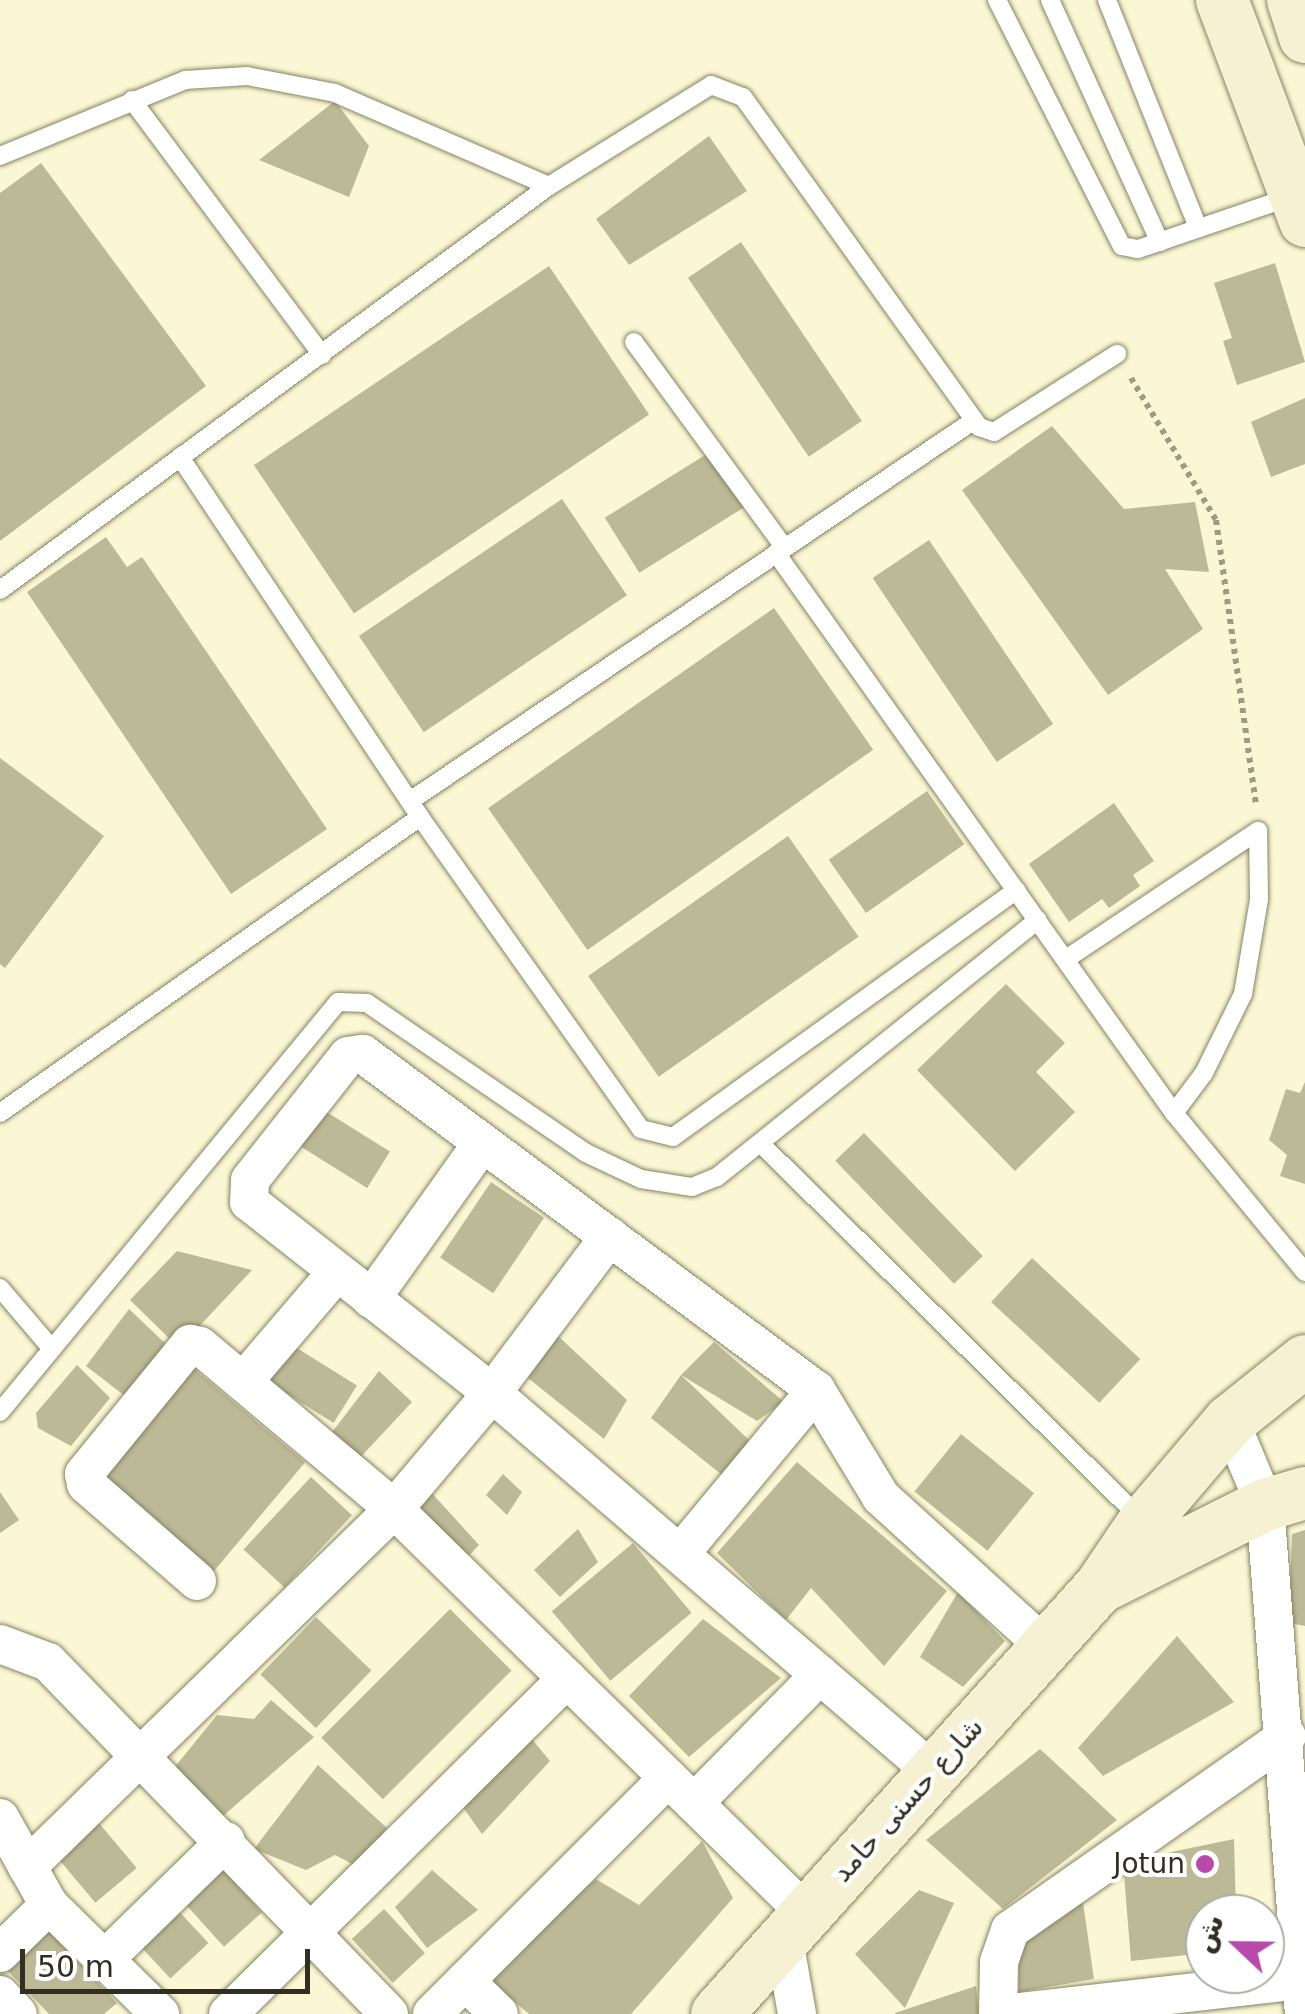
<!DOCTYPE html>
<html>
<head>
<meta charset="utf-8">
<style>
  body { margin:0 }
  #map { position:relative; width:1305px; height:2014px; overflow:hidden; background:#fbf7d4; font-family:"DejaVu Sans",Cairo,sans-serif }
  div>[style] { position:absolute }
  .building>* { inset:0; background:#bcb997; transform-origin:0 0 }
  .path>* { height:6px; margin-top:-3px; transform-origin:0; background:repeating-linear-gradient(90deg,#9e9b82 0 5px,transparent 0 10px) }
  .roads { filter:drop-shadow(0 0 2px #868363) drop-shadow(0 0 2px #868363) }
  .lane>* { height:18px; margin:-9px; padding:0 9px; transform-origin:9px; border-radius:9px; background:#fff }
  .street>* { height:38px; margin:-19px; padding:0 19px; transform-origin:19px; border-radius:19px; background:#fff }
  .secondary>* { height:52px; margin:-26px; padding:0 26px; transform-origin:26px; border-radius:26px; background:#f5f1d2 }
  .dots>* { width:28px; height:28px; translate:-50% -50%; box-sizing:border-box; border:5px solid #fff; border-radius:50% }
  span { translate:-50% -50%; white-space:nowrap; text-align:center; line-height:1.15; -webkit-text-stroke:8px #fff; paint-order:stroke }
  .street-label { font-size:28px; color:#302f21 }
  .poi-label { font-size:28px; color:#302f21 }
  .right { translate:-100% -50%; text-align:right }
  .north { position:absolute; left:1185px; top:1894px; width:100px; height:100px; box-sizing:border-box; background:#fff; border:2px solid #acaca6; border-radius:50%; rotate:292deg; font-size:28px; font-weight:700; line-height:40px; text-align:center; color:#302f21 }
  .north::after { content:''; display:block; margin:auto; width:35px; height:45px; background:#b74aaa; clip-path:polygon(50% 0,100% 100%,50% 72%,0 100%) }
  .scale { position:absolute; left:20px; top:1949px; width:290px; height:45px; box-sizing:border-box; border:5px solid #302f21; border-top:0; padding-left:12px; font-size:30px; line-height:35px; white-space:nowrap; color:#302f21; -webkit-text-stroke:8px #fff; paint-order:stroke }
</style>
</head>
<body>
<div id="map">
  <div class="building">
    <i style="clip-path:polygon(335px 101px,369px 146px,349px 197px,259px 160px)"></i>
    <i style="clip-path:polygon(709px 136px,747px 191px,629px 265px,596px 219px)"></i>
    <i style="clip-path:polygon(41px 163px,206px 386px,0 541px,0 193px)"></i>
    <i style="left:741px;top:242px;width:216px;height:64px;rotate:56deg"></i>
    <i style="clip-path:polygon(1275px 263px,1305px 362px,1237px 385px,1223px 341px,1232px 338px,1214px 283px)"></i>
    <i style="left:549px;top:266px;width:179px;height:356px;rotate:56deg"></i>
    <i style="clip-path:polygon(1305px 398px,1305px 464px,1271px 477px,1251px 422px)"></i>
    <i style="clip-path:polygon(1052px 426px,1124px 509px,1195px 502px,1209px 572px,1165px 569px,1203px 629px,1108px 695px,962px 490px)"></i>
    <i style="left:710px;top:452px;width:65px;height:124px;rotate:58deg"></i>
    <i style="left:562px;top:499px;width:116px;height:245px;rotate:56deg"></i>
    <i style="clip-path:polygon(106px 537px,127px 567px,142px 557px,327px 829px,231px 894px,27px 592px)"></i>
    <i style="left:929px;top:540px;width:222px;height:68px;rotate:56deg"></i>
    <i style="left:774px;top:608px;width:173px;height:349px;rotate:55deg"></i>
    <i style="clip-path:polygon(0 758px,104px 836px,5px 968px,0 964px)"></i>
    <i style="left:927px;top:791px;width:65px;height:120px;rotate:55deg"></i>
    <i style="clip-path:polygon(1114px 803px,1154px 861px,1133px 875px,1140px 886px,1109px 908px,1102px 899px,1069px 922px,1029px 864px)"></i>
    <i style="left:788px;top:836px;width:123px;height:244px;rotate:55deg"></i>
    <i style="clip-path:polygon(1006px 984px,1065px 1043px,1036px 1072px,1075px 1112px,1015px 1171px,917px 1070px)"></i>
    <i style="clip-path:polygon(1305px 1082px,1305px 1184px,1280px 1176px,1287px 1155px,1269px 1140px,1286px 1089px,1300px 1093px)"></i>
    <i style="left:317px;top:1106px;width:86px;height:43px;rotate:32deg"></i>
    <i style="left:864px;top:1133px;width:171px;height:40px;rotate:46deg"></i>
    <i style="left:491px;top:1182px;width:64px;height:91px;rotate:34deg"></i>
    <i style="clip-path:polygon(177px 1251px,252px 1270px,179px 1348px,130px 1300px)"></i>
    <i style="left:1032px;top:1258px;width:148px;height:60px;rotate:43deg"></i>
    <i style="clip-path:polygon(129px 1309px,168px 1346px,125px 1396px,86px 1366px)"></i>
    <i style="clip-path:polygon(558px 1336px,627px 1400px,604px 1439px,528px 1378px)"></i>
    <i style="left:284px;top:1340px;width:86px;height:44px;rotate:32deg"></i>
    <i style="clip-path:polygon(714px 1342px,784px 1402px,757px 1421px,681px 1375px)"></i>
    <i style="left:188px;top:1364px;width:153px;height:146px;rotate:40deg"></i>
    <i style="clip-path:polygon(77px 1365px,110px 1398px,71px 1446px,38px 1428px,36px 1413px)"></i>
    <i style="clip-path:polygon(379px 1371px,412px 1402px,357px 1461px,326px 1440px)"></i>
    <i style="clip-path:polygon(681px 1375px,749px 1440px,727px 1479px,651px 1418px)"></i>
    <i style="left:961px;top:1434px;width:94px;height:74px;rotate:39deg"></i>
    <i style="clip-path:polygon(797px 1462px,947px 1591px,884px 1666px,811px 1588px,786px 1620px,717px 1553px)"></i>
    <i style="clip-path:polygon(503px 1474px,522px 1492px,507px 1515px,486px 1495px)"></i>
    <i style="left:311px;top:1477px;width:56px;height:99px;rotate:43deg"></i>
    <i style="clip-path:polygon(429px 1490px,479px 1545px,461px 1564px,410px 1513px)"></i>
    <i style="clip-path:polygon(0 1492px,19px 1520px,0 1533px)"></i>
    <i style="clip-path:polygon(578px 1529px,598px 1562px,560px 1597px,534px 1570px)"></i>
    <i style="clip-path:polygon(1305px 1530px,1305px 1626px,1289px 1623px,1292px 1534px)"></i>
    <i style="left:633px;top:1543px;width:91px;height:106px;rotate:50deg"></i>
    <i style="clip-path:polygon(958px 1592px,1005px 1641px,963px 1687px,920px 1657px)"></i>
    <i style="left:450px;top:1609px;width:87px;height:182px;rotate:45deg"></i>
    <i style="left:316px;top:1617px;width:77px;height:80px;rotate:44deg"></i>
    <i style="clip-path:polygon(703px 1619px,781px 1678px,689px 1757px,629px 1696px)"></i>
    <i style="clip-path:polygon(1177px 1636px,1234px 1702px,1103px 1776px,1078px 1748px)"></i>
    <i style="clip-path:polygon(271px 1700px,314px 1737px,223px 1816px,174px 1768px,217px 1715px,254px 1719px)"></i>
    <i style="clip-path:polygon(526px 1732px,550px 1761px,482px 1834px,457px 1799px)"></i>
    <i style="clip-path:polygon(1040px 1749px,1117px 1820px,1003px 1909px,926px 1840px)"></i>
    <i style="clip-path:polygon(318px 1765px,387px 1828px,358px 1867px,335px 1855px,306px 1870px,254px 1849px)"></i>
    <i style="left:93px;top:1816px;width:68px;height:54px;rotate:50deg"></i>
    <i style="clip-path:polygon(1234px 1839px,1236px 1914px,1205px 1914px,1205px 1953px,1131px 1961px,1123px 1862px)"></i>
    <i style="clip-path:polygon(702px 1841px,733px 1898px,631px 2014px,529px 2014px,496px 1986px,491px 1972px,596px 1879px,639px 1905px)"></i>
    <i style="left:219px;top:1865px;width:64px;height:51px;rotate:48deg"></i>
    <i style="clip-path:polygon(432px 1870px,478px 1910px,427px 1948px,395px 1907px)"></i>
    <i style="clip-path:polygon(919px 1890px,954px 1903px,905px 2008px,855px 1954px)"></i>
    <i style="clip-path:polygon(1082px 1896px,1094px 1979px,1019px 1992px,1018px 1945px)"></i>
    <i style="left:173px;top:1905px;width:52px;height:52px;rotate:47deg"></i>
    <i style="left:384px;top:1909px;width:60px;height:44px;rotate:47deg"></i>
    <i style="clip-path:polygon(46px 1928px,117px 2003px,104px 2014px,49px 2014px,5px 1968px)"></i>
    <i style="clip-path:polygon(976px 1986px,979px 2014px,895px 2014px,895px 2013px)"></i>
  </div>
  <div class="path">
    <i style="left:1131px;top:378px;width:165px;rotate:59.1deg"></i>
    <i style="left:1216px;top:520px;width:287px;rotate:82deg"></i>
  </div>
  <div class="roads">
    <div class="lane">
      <i style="left:997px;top:0;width:276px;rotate:63.1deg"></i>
      <i style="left:1122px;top:246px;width:16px;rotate:11deg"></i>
      <i style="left:1138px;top:249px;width:161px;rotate:-18.9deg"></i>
      <i style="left:1050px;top:0;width:266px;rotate:65.6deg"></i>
      <i style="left:1107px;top:0;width:245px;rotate:68.2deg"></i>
      <i style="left:132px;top:100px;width:318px;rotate:53.3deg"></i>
      <i style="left:0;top:156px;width:200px;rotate:-22.3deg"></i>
      <i style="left:185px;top:80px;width:62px;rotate:-3.7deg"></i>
      <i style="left:247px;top:76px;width:90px;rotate:10.9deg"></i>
      <i style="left:335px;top:93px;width:233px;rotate:23.5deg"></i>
      <i style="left:634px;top:342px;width:255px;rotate:53.8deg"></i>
      <i style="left:180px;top:457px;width:433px;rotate:56.3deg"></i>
      <i style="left:420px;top:817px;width:382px;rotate:54.7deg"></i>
      <i style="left:641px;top:1129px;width:33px;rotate:14deg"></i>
      <i style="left:673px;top:1137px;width:423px;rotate:-35.7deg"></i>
      <i style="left:776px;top:553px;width:687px;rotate:54.6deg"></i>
      <i style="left:1174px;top:1113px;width:206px;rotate:50.5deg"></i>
      <i style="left:0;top:590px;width:682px;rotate:-36.35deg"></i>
      <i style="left:549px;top:186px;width:191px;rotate:-31.9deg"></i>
      <i style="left:711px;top:85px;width:34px;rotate:21deg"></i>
      <i style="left:743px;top:97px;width:406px;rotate:54.4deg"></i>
      <i style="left:979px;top:427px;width:16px;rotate:18deg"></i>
      <i style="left:994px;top:432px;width:146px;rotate:-32.4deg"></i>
      <i style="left:410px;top:801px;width:679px;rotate:-34.02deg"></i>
      <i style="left:1066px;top:959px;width:231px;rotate:-33.7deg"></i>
      <i style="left:0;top:1113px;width:514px;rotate:-35.17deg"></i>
      <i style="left:1174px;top:1113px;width:50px;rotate:-53.1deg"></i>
      <i style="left:1204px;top:1073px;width:88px;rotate:-63.7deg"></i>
      <i style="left:1243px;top:994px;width:96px;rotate:-80.4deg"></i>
      <i style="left:1259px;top:899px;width:68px;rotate:-90.8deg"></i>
      <i style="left:760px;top:1143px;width:534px;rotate:44.62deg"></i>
      <i style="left:0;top:1288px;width:80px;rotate:49.6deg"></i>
      <i style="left:0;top:1412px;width:531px;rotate:-50.5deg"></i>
      <i style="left:338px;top:1002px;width:29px;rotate:2deg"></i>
      <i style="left:367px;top:1003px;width:265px;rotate:34.4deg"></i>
      <i style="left:586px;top:1153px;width:61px;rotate:25.3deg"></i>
      <i style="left:641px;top:1179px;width:52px;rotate:8.9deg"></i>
      <i style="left:692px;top:1187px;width:27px;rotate:-22deg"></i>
      <i style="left:717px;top:1177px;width:411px;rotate:-38.7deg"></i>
    </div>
    <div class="street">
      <i style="left:371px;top:1299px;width:189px;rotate:-54.5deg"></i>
      <i style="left:243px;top:1382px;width:143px;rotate:-49.5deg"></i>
      <i style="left:1230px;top:1421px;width:91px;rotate:67.4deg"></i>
      <i style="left:1265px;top:1505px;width:510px;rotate:85.62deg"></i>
      <i style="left:680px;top:1554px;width:213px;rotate:-50.3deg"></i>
      <i style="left:197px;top:1581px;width:147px;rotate:-138.9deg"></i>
      <i style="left:86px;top:1484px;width:10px;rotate:-101deg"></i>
      <i style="left:84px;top:1474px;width:168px;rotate:-50.8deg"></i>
      <i style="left:190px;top:1344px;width:10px;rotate:11deg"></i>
      <i style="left:200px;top:1346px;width:253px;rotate:40deg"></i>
      <i style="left:394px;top:1509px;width:578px;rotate:44.44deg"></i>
      <i style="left:0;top:1644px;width:51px;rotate:20.6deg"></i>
      <i style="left:48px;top:1662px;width:490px;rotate:45.9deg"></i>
      <i style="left:933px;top:1772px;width:581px;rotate:-139.32deg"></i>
      <i style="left:492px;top:1393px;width:309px;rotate:-141.8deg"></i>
      <i style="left:249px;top:1202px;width:22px;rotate:-87deg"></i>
      <i style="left:250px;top:1180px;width:158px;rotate:-51.7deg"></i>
      <i style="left:348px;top:1056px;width:15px;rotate:-8deg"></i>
      <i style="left:363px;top:1054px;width:564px;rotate:36.57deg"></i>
      <i style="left:816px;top:1390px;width:125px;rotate:58.7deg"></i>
      <i style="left:881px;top:1497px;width:222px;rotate:42.3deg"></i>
      <i style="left:694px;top:1803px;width:180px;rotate:-45.5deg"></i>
      <i style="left:0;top:1818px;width:100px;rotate:60.6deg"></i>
      <i style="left:49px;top:1905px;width:156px;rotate:44.5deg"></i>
      <i style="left:27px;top:1867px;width:513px;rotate:-44.29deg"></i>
      <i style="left:394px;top:1509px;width:152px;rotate:-49.8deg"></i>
      <i style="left:492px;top:1393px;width:196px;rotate:-53.1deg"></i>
      <i style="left:784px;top:1940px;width:75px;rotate:80deg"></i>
      <i style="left:0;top:1953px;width:69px;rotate:-44.4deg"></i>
      <i style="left:107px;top:1957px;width:166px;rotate:-44.3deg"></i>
      <i style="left:465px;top:1981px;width:47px;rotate:44.1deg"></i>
      <i style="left:0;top:1995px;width:26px;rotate:47deg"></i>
      <i style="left:228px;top:2014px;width:477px;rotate:-44.7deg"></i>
      <i style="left:432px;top:2014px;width:334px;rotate:-45deg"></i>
      <i style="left:998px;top:2014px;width:52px;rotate:-88.9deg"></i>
      <i style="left:999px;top:1962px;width:34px;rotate:-71deg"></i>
      <i style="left:1010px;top:1930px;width:338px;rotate:-35deg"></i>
      <i style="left:1003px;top:2014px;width:301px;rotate:-6.5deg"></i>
    </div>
    <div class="secondary">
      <i style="left:1222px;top:0;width:236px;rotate:69.4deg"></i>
      <i style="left:1293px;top:0;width:39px;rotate:72deg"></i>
      <i style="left:1101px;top:1587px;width:183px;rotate:-26.6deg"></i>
      <i style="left:1265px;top:1505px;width:42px;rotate:-16.7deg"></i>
      <i style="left:717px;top:2014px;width:574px;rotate:-48.11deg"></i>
      <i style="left:1100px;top:1587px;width:78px;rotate:-55.9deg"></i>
      <i style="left:1144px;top:1522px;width:133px;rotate:-49.6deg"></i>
      <i style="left:1230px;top:1421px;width:96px;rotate:-38.7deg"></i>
    </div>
  </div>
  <div class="dots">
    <i style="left:1205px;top:1864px;background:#b74aaa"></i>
  </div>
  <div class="street-label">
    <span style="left:908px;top:1800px;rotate:-48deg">شارع حسنى حامد</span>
  </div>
  <div class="poi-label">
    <span class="right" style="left:1185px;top:1864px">Jotun</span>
  </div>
  <div class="north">ش</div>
  <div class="scale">50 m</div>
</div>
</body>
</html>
